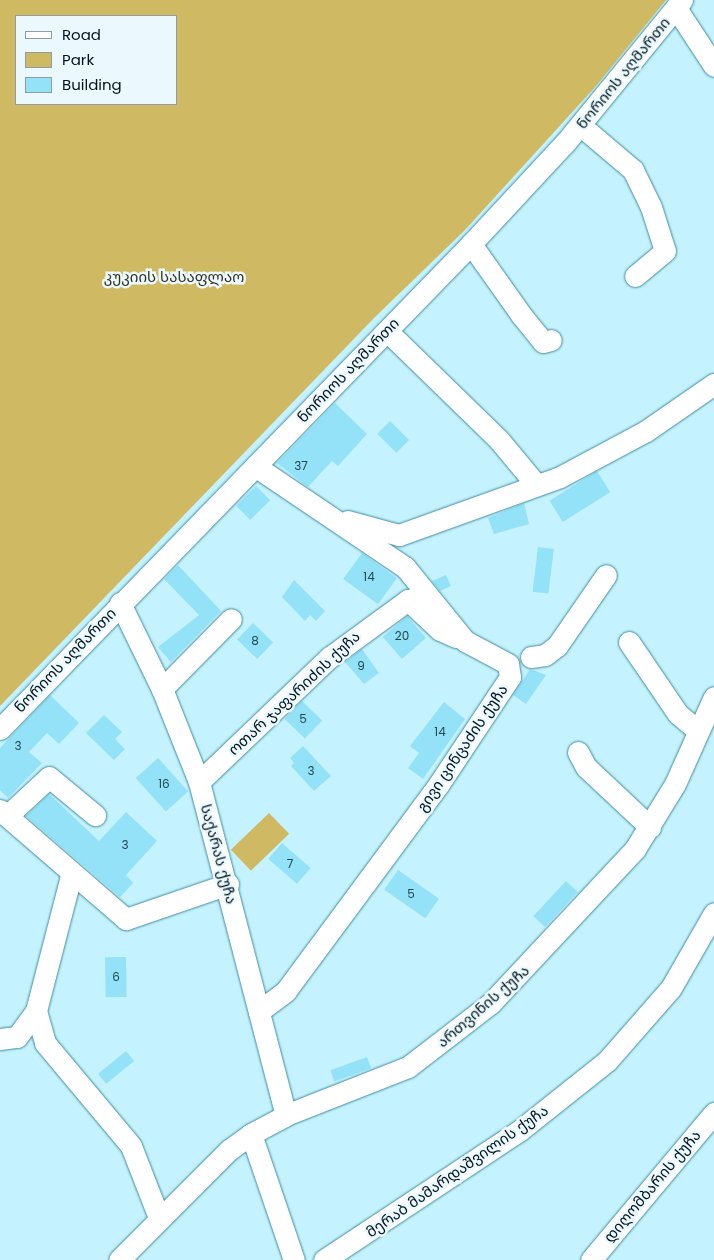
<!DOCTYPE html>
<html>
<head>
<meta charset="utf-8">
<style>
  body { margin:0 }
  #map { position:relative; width:714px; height:1260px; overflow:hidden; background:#c5f2ff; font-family:Poppins,"Noto Sans Georgian",sans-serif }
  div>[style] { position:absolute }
  .green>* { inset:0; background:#cfba63; transform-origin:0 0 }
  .building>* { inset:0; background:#93e2f7; transform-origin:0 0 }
  .roads { filter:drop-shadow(0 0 1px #3d8da1) drop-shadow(0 0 1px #3d8da1) }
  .minor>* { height:21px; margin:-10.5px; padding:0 10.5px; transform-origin:10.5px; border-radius:10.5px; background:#fff }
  span { translate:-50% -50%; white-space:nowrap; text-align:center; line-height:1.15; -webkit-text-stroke:5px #ebf9fe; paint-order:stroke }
  .number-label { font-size:12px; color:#254750 }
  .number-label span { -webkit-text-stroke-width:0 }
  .street-label { font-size:15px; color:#001319 }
  .park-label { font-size:15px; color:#373119 }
  .legend { position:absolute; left:15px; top:15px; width:162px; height:90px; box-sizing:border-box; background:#ebf9fe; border:1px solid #8d9da2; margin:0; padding:6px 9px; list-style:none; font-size:15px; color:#001319 }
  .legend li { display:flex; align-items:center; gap:10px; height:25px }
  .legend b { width:25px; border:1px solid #8d9da2 }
</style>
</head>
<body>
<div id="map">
  <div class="green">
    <i style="clip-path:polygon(evenodd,0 0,666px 0,596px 86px,465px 230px,375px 317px,0 706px,0 0,16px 16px,176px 16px,176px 104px,16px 104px,16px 16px)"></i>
    <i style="left:269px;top:813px;width:29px;height:53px;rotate:46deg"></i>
  </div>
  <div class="building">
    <i style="clip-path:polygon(335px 403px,367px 434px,338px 466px,332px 461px,308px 487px,277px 463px)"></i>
    <i style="left:390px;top:421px;width:27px;height:18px;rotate:45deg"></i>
    <i style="left:597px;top:471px;width:25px;height:56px;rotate:58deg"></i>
    <i style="left:256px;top:486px;width:20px;height:28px;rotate:45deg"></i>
    <i style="clip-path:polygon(524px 503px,529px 524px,494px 534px,488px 518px)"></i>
    <i style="left:538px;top:547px;width:16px;height:45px;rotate:7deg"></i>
    <i style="left:362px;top:553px;width:43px;height:32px;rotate:36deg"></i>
    <i style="clip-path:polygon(178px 565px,221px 611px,171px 662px,158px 647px,199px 615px,164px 579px)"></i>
    <i style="clip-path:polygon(446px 575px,451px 586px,440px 591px,432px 581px)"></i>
    <i style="clip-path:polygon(294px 580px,325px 611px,316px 621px,310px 615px,305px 621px,282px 597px)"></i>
    <i style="left:407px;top:616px;width:29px;height:32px;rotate:49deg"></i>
    <i style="left:253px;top:623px;width:28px;height:23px;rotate:44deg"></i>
    <i style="clip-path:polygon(362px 649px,379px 673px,364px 684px,345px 662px)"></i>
    <i style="clip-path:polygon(530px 669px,546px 675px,526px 704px,513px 695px)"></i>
    <i style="clip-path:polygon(50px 695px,79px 723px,59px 744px,47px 733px,29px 752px,42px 763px,8px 798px,0 790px,0 748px)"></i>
    <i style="left:302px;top:701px;width:28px;height:25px;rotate:44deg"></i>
    <i style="clip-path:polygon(444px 702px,465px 719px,423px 779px,408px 768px,419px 753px,410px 746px)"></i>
    <i style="clip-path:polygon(104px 715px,122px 732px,115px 739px,125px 749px,114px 760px,86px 733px)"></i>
    <i style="clip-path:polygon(303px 746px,331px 776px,314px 791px,291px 766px,294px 763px,290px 758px)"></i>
    <i style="left:158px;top:758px;width:45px;height:30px;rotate:48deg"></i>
    <i style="clip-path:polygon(49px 794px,99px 841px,126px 812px,157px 841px,126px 875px,133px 883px,120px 897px,26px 816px)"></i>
    <i style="left:282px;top:843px;width:38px;height:21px;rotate:41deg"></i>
    <i style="left:398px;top:870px;width:50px;height:24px;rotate:35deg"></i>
    <i style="left:566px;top:881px;width:16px;height:48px;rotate:43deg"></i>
    <i style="left:126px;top:957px;width:40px;height:21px;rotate:89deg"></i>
    <i style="left:126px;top:1051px;width:13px;height:36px;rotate:51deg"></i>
    <i style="left:367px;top:1057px;width:12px;height:39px;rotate:70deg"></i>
  </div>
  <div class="roads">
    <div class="minor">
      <i style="left:676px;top:8px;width:69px;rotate:56.8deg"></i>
      <i style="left:580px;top:125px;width:70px;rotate:40.3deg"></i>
      <i style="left:633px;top:170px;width:41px;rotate:64.1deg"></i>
      <i style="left:651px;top:207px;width:46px;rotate:72.3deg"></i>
      <i style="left:665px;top:251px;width:39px;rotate:140deg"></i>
      <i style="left:471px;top:244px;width:88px;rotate:54.7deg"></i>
      <i style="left:522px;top:316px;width:33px;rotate:51deg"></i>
      <i style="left:543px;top:342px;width:8px;rotate:-14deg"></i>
      <i style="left:387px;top:331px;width:156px;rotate:44.2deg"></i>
      <i style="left:499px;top:440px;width:55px;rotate:50.2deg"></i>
      <i style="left:255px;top:466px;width:181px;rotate:34deg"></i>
      <i style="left:405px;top:567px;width:95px;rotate:51deg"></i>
      <i style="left:465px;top:641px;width:49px;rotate:28.1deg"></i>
      <i style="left:508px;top:664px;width:13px;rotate:81deg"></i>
      <i style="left:510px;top:677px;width:128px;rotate:123.6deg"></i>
      <i style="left:439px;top:784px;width:257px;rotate:126.5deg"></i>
      <i style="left:286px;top:991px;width:34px;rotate:143deg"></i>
      <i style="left:348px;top:521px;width:53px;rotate:15.4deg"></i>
      <i style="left:399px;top:535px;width:171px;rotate:-19.8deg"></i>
      <i style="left:560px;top:477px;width:98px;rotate:-28.1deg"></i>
      <i style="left:646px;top:431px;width:83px;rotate:-34.7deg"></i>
      <i style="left:120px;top:603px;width:96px;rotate:64deg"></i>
      <i style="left:162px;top:689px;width:100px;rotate:68.3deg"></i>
      <i style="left:199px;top:782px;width:344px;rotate:75.4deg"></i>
      <i style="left:629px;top:642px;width:87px;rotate:55.8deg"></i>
      <i style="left:678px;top:714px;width:23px;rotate:40deg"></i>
      <i style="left:531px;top:657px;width:14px;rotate:-8deg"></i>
      <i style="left:545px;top:655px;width:15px;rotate:-37deg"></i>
      <i style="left:557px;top:646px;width:86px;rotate:-55.4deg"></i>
      <i style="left:162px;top:689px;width:98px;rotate:-45.4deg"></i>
      <i style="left:0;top:729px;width:676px;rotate:-45.84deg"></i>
      <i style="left:471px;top:244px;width:138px;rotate:-47.1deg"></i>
      <i style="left:565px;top:143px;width:185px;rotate:-50.7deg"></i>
      <i style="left:578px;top:752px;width:17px;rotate:62deg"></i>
      <i style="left:586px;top:767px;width:88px;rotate:43.2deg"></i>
      <i style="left:199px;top:782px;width:181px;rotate:-43.7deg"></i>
      <i style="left:330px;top:657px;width:97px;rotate:-36.2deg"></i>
      <i style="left:408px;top:600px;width:44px;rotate:43.2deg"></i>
      <i style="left:440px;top:630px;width:17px;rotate:24deg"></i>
      <i style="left:0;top:810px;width:167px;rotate:40.9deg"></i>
      <i style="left:126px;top:919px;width:108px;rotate:-18.9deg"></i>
      <i style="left:7px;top:816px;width:57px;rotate:-42.9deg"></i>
      <i style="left:49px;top:777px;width:60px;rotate:39.6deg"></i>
      <i style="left:36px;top:1011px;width:33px;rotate:74deg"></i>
      <i style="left:45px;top:1043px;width:134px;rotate:50.1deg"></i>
      <i style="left:131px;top:1146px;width:77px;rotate:68.7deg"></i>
      <i style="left:0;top:1039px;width:17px;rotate:-7deg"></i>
      <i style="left:17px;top:1037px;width:32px;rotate:-54deg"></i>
      <i style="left:36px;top:1011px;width:139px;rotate:-75.5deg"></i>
      <i style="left:251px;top:1134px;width:133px;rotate:71.2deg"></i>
      <i style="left:119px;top:1260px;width:156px;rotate:-45deg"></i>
      <i style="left:229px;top:1150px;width:27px;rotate:-36deg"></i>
      <i style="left:251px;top:1134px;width:40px;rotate:-28deg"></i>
      <i style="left:286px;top:1115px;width:131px;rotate:-21.5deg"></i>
      <i style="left:408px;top:1067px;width:105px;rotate:-37.6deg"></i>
      <i style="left:491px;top:1003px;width:211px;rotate:-46.9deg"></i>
      <i style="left:635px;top:849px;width:76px;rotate:-58.4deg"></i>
      <i style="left:675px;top:784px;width:95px;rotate:-65.9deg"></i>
      <i style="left:324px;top:1260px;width:234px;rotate:-33.5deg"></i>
      <i style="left:519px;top:1131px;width:112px;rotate:-38.5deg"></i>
      <i style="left:607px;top:1061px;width:97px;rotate:-48.8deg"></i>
      <i style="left:671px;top:988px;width:86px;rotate:-60.2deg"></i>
      <i style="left:591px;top:1260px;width:192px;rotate:-50.1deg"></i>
    </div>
  </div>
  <div class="number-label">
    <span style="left:301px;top:466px">37</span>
    <span style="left:369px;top:577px">14</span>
    <span style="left:402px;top:636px">20</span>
    <span style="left:255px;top:641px">8</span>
    <span style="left:361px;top:666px">9</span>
    <span style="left:303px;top:719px">5</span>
    <span style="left:440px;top:732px">14</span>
    <span style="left:18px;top:746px">3</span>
    <span style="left:311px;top:771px">3</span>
    <span style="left:164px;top:784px">16</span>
    <span style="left:125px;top:845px">3</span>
    <span style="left:290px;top:864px">7</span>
    <span style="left:411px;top:894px">5</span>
    <span style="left:116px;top:977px">6</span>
  </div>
  <div class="street-label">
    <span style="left:623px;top:73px;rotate:-51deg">ნორიოს აღმართი</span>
    <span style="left:348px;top:370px;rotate:-46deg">ნორიოს აღმართი</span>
    <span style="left:65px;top:660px;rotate:-46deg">ნორიოს აღმართი</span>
    <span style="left:294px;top:693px;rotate:-43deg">ოთარ ჯაფარიძის ქუჩა</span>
    <span style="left:462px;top:748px;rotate:-56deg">გივი ცინცაძის ქუჩა</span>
    <span style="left:219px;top:854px;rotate:75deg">საქარას ქუჩა</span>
    <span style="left:483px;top:1006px;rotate:-41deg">ართვინის ქუჩა</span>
    <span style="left:457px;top:1171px;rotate:-35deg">მერაბ მამარდაშვილის ქუჩა</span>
    <span style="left:652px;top:1186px;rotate:-50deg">დიღომბარის ქუჩა</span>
  </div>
  <div class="park-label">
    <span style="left:174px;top:277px">კუკიის სასაფლაო</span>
  </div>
  <ul class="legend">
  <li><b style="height:6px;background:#fff"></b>Road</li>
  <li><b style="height:14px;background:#cfba63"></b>Park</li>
  <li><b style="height:14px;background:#93e2f7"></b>Building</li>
  </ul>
</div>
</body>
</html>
